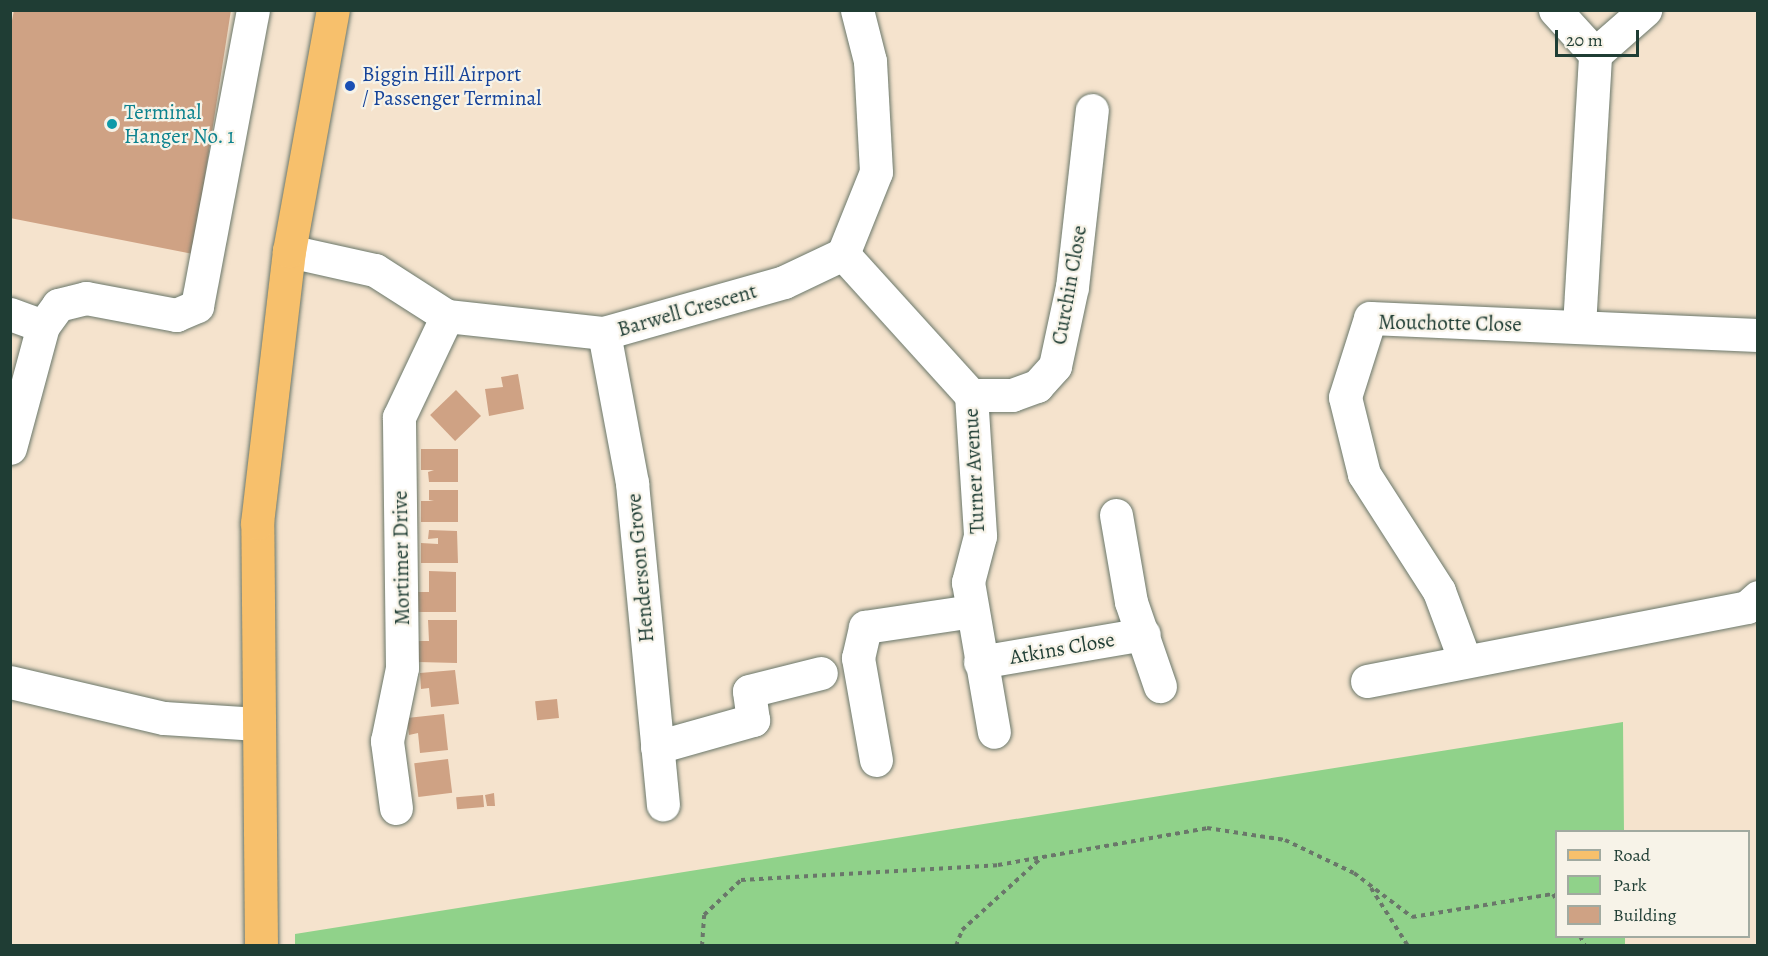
<!DOCTYPE html>
<html>
<head>
<meta charset="utf-8">
<style>
  body { margin:0 }
  #map { position:relative; width:1768px; height:956px; overflow:hidden; background:#f5e3cd; font-family:Alegreya,serif }
  div>[style] { position:absolute }
  .green>* { inset:0; background:#90d28a }
  .building>* { inset:0; background:#cfa284; transform-origin:0 0 }
  .path>* { height:4px; margin-top:-2px; transform-origin:0; background:repeating-linear-gradient(90deg,#6a776a 0 4.5px,transparent 0 9px) }
  .roads { filter:drop-shadow(0 0 2px #6a776a) drop-shadow(0 0 2px #6a776a) }
  .minor>* { height:33px; margin:-16.5px; padding:0 16.5px; transform-origin:16.5px; border-radius:16.5px; background:#fff }
  .major>* { height:33px; margin:-16.5px; padding:0 16.5px; transform-origin:16.5px; border-radius:16.5px; background:#f7c06c }
  .dots>* { width:16px; height:16px; translate:-50% -50%; box-sizing:border-box; border:3px solid #f7f3e8; border-radius:50% }
  span { translate:-50% -50%; white-space:nowrap; text-align:center; line-height:1.15; -webkit-text-stroke:4.5px #f7f3e8; paint-order:stroke }
  .transit-label { font-size:21px; color:#164399 }
  .left { translate:0 -50%; text-align:left }
  .culture-label { font-size:21px; color:#0d838f }
  .street-label { font-size:21px; color:#1f3d34 }
  .frame { position:absolute; inset:0; border:12px solid #1f3d34; pointer-events:none }
  .legend { position:absolute; left:1555px; top:830px; width:195px; height:108px; box-sizing:border-box; background:#f7f3e8; border:2px solid #a1aaa0; margin:0; padding:8px 10px; list-style:none; font-size:18px; color:#1f3d34 }
  .legend li { display:flex; align-items:center; gap:12px; height:30px }
  .legend b { width:30px; border:2px solid #a1aaa0 }
  .scale { position:absolute; left:1555px; top:30px; width:84px; height:27px; box-sizing:border-box; border:3px solid #1f3d34; border-top:0; padding-left:8px; font-size:18px; line-height:21px; white-space:nowrap; color:#1f3d34; -webkit-text-stroke:4px #f7f3e8; paint-order:stroke }
</style>
</head>
<body>
<div id="map">
  <div class="green">
    <i style="clip-path:polygon(1623px 722px,1624px 831px,1556px 832px,1556px 936px,1625px 937px,1625px 945px,295px 945px,295px 934px)"></i>
  </div>
  <div class="building">
    <i style="clip-path:polygon(14px 10px,231px 10px,193px 254px,10px 218px,10px 31px)"></i>
    <i style="clip-path:polygon(518px 374px,524px 409px,489px 416px,485px 389px,503px 387px,501px 377px)"></i>
    <i style="left:456px;top:390px;width:36px;height:36px;rotate:46deg"></i>
    <i style="clip-path:polygon(421px 449px,458px 449px,458px 482px,429px 482px,428px 472px,434px 470px,421px 470px)"></i>
    <i style="clip-path:polygon(429px 490px,458px 490px,458px 522px,421px 522px,421px 501px,434px 501px,429px 500px)"></i>
    <i style="clip-path:polygon(429px 530px,457px 531px,458px 563px,421px 563px,421px 543px,438px 544px,438px 538px,428px 539px)"></i>
    <i style="clip-path:polygon(429px 571px,456px 572px,456px 612px,418px 612px,417px 592px,429px 592px)"></i>
    <i style="clip-path:polygon(428px 620px,457px 620px,457px 663px,418px 662px,417px 641px,429px 641px)"></i>
    <i style="clip-path:polygon(455px 670px,459px 704px,431px 707px,429px 688px,421px 689px,420px 673px)"></i>
    <i style="left:557px;top:699px;width:19px;height:22px;rotate:84deg"></i>
    <i style="clip-path:polygon(444px 714px,448px 750px,420px 753px,418px 733px,409px 735px,407px 718px)"></i>
    <i style="left:448px;top:759px;width:34px;height:34px;rotate:83deg"></i>
    <i style="clip-path:polygon(494px 793px,495px 806px,487px 806px,485px 795px)"></i>
    <i style="left:483px;top:795px;width:12px;height:27px;rotate:85deg"></i>
  </div>
  <div class="path">
    <i style="left:1371px;top:888px;width:69px;rotate:57.5deg"></i>
    <i style="left:1580px;top:936px;width:11px;rotate:63deg"></i>
    <i style="left:702px;top:946px;width:31px;rotate:-86deg"></i>
    <i style="left:704px;top:915px;width:51px;rotate:-43.4deg"></i>
    <i style="left:741px;top:880px;width:257px;rotate:-3.3deg"></i>
    <i style="left:998px;top:865px;width:212px;rotate:-10deg"></i>
    <i style="left:1207px;top:828px;width:79px;rotate:8.7deg"></i>
    <i style="left:1285px;top:840px;width:76px;rotate:25.6deg"></i>
    <i style="left:1354px;top:873px;width:73px;rotate:37.2deg"></i>
    <i style="left:1412px;top:917px;width:143px;rotate:-9.3deg"></i>
    <i style="left:1553px;top:894px;width:6px;rotate:59deg"></i>
    <i style="left:956px;top:946px;width:17px;rotate:-69deg"></i>
    <i style="left:962px;top:930px;width:107px;rotate:-42.3deg"></i>
  </div>
  <div class="roads">
    <div class="minor">
      <i style="left:1555px;top:10px;width:59px;rotate:47.7deg"></i>
      <i style="left:1595px;top:54px;width:67px;rotate:-41.3deg"></i>
      <i style="left:289px;top:251px;width:88px;rotate:12.5deg"></i>
      <i style="left:375px;top:270px;width:85px;rotate:32.6deg"></i>
      <i style="left:447px;top:316px;width:158px;rotate:6.2deg"></i>
      <i style="left:604px;top:333px;width:187px;rotate:-15.8deg"></i>
      <i style="left:784px;top:282px;width:65px;rotate:-25.4deg"></i>
      <i style="left:843px;top:254px;width:88px;rotate:-68.1deg"></i>
      <i style="left:876px;top:172px;width:111px;rotate:-93.1deg"></i>
      <i style="left:870px;top:61px;width:53px;rotate:-104.3deg"></i>
      <i style="left:843px;top:254px;width:190px;rotate:47.8deg"></i>
      <i style="left:971px;top:395px;width:141px;rotate:86.3deg"></i>
      <i style="left:980px;top:536px;width:48px;rotate:104.6deg"></i>
      <i style="left:968px;top:582px;width:152px;rotate:80.2deg"></i>
      <i style="left:10px;top:314px;width:35px;rotate:20deg"></i>
      <i style="left:1579px;top:326px;width:272px;rotate:-86.6deg"></i>
      <i style="left:604px;top:333px;width:153px;rotate:79.4deg"></i>
      <i style="left:632px;top:483px;width:323px;rotate:84.5deg"></i>
      <i style="left:971px;top:395px;width:41px"></i>
      <i style="left:1012px;top:395px;width:27px;rotate:-20deg"></i>
      <i style="left:1037px;top:386px;width:27px;rotate:-48deg"></i>
      <i style="left:1055px;top:366px;width:81px;rotate:-77.9deg"></i>
      <i style="left:1072px;top:287px;width:178px;rotate:-83.6deg"></i>
      <i style="left:10px;top:448px;width:126px;rotate:-74.9deg"></i>
      <i style="left:43px;top:326px;width:26px;rotate:-54deg"></i>
      <i style="left:58px;top:305px;width:29px;rotate:-14deg"></i>
      <i style="left:86px;top:298px;width:92px;rotate:10.7deg"></i>
      <i style="left:176px;top:315px;width:23px;rotate:-23deg"></i>
      <i style="left:197px;top:306px;width:301px;rotate:-79.3deg"></i>
      <i style="left:1116px;top:515px;width:88px;rotate:80.2deg"></i>
      <i style="left:1131px;top:602px;width:89px;rotate:71deg"></i>
      <i style="left:1465px;top:661px;width:75px;rotate:-110.4deg"></i>
      <i style="left:1439px;top:591px;width:139px;rotate:-122.7deg"></i>
      <i style="left:1364px;top:474px;width:79px;rotate:-103.9deg"></i>
      <i style="left:1345px;top:397px;width:83px;rotate:-72.4deg"></i>
      <i style="left:1370px;top:318px;width:388px;rotate:2.5deg"></i>
      <i style="left:980px;top:662px;width:166px;rotate:-9.7deg"></i>
      <i style="left:1367px;top:681px;width:387px;rotate:-11deg"></i>
      <i style="left:1747px;top:607px;width:15px;rotate:-42deg"></i>
      <i style="left:10px;top:682px;width:158px;rotate:13.2deg"></i>
      <i style="left:164px;top:718px;width:94px;rotate:3.7deg"></i>
      <i style="left:657px;top:747px;width:100px;rotate:-15.7deg"></i>
      <i style="left:753px;top:720px;width:29px;rotate:-98deg"></i>
      <i style="left:749px;top:691px;width:74px;rotate:-14deg"></i>
      <i style="left:876px;top:760px;width:104px;rotate:-100deg"></i>
      <i style="left:858px;top:658px;width:32px;rotate:-77deg"></i>
      <i style="left:865px;top:627px;width:108px;rotate:-8.5deg"></i>
      <i style="left:396px;top:808px;width:68px;rotate:-97.7deg"></i>
      <i style="left:387px;top:741px;width:75px;rotate:-78.4deg"></i>
      <i style="left:402px;top:668px;width:251px;rotate:-90.7deg"></i>
      <i style="left:399px;top:417px;width:112px;rotate:-64.6deg"></i>
    </div>
    <div class="major">
      <i style="left:261px;top:946px;width:423px;rotate:-90.5deg"></i>
      <i style="left:257px;top:523px;width:274px;rotate:-83.3deg"></i>
      <i style="left:289px;top:251px;width:245px;rotate:-79.7deg"></i>
    </div>
  </div>
  <div class="dots">
    <i style="left:350px;top:86px;background:#1a4fb4"></i>
    <i style="left:112px;top:124px;background:#0f9aa8"></i>
  </div>
  <div class="transit-label">
    <span class="left" style="left:362px;top:86px">Biggin Hill Airport<br>/ Passenger Terminal</span>
  </div>
  <div class="culture-label">
    <span class="left" style="left:124px;top:124px">Terminal<br>Hanger No. 1</span>
  </div>
  <div class="street-label">
    <span style="left:1069px;top:285px;rotate:-80deg">Curchin Close</span>
    <span style="left:687px;top:310px;rotate:-16deg">Barwell Crescent</span>
    <span style="left:1450px;top:323px;rotate:1deg">Mouchotte Close</span>
    <span style="left:974px;top:471px;rotate:-93deg">Turner Avenue</span>
    <span style="left:401px;top:558px;rotate:-91deg">Mortimer Drive</span>
    <span style="left:640px;top:568px;rotate:-95deg">Henderson Grove</span>
    <span style="left:1062px;top:648px;rotate:-10deg">Atkins Close</span>
  </div>
  <div class="frame"></div>
  <ul class="legend">
  <li><b style="height:8px;background:#f7c06c"></b>Road</li>
  <li><b style="height:16px;background:#90d28a"></b>Park</li>
  <li><b style="height:16px;background:#cfa284"></b>Building</li>
  </ul>
  <div class="scale">20 m</div>
</div>
</body>
</html>
